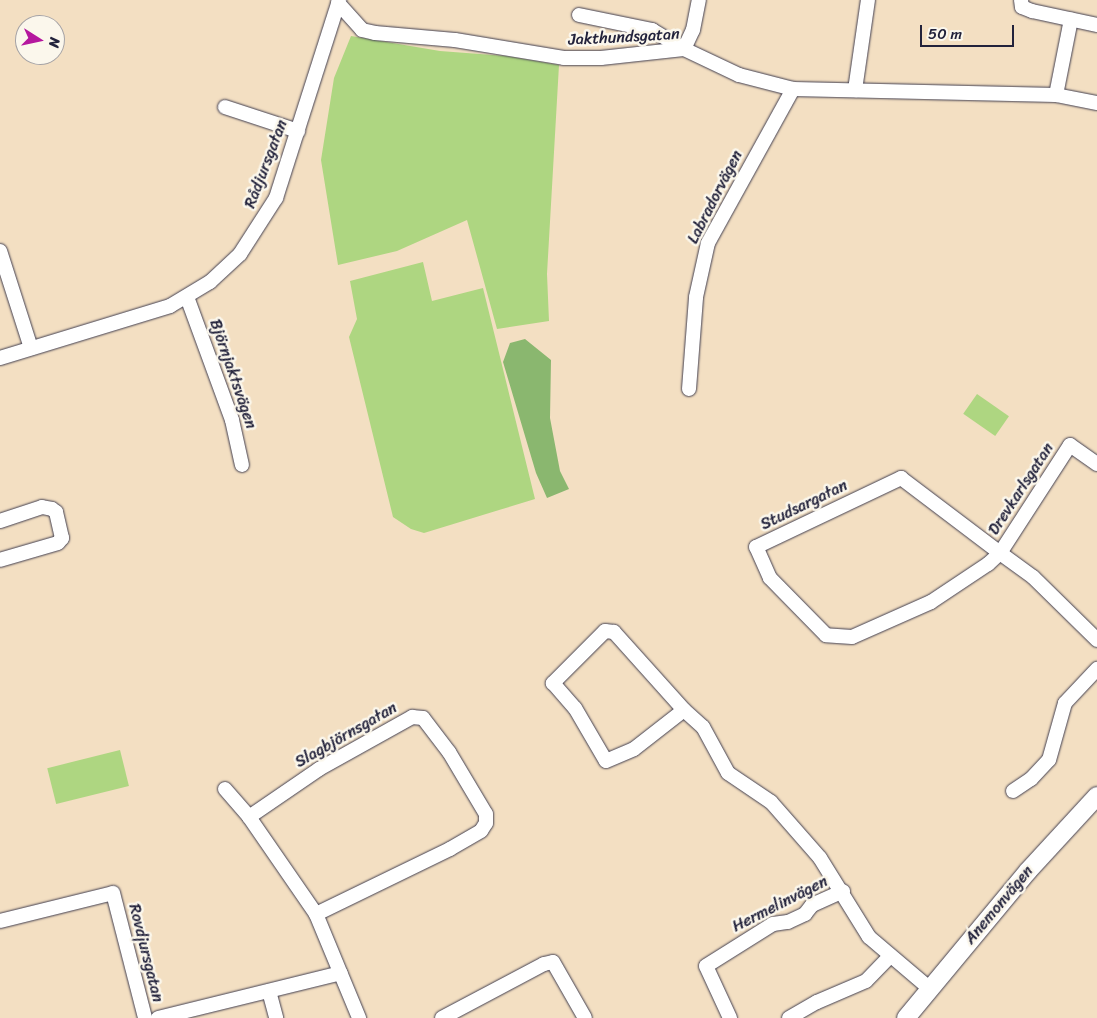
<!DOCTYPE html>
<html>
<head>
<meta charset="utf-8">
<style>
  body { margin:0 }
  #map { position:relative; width:1097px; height:1018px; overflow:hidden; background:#f3dfc2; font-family:Sriracha,sans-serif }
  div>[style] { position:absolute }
  .green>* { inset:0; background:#aed681; transform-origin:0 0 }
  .forest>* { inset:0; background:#8ab76f }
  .roads { filter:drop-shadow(0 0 1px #413e4f) drop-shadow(0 0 1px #413e4f) }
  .minor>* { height:14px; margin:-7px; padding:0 7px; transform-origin:7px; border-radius:7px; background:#fff }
  .tertiary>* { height:18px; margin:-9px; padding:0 9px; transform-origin:9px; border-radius:9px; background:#fff }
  span { translate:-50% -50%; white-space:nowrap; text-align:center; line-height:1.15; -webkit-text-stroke:5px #fbf7ec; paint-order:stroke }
  .street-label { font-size:16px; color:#22223b }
  .north { position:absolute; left:15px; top:15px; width:50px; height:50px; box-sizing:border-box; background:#fbf7ec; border:1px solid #a4a2a5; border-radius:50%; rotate:100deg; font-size:14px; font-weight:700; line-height:20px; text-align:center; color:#22223b }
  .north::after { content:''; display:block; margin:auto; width:18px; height:22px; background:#b5179e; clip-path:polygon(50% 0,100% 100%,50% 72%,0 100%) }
  .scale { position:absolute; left:920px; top:25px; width:94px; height:22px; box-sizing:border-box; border:2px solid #22223b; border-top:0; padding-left:6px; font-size:15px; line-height:18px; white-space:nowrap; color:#22223b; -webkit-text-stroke:4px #fbf7ec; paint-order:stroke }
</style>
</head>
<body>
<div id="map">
  <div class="green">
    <i style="clip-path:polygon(351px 36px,440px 51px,506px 56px,559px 65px,547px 274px,549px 321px,497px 329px,467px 220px,397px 251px,338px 265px,321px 160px,334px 78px)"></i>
    <i style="clip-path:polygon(423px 262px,432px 301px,483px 288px,535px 499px,424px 533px,411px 529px,393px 517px,349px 337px,357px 319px,350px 281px)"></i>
    <i style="left:977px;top:394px;width:39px;height:24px;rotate:35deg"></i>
    <i style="left:120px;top:750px;width:37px;height:75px;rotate:76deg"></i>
  </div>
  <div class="forest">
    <i style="clip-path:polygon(525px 339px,551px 360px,550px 418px,560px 471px,569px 489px,547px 498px,536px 473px,503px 362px,510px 343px)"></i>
  </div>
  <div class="roads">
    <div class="minor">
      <i style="left:1021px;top:0;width:7px;rotate:82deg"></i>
      <i style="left:1022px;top:7px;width:11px;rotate:22deg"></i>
      <i style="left:1032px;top:11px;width:66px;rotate:12.2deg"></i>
      <i style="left:338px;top:3px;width:36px;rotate:48deg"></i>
      <i style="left:362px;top:30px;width:13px;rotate:13deg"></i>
      <i style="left:375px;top:33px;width:80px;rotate:5deg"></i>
      <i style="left:455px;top:40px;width:110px;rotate:9.4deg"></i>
      <i style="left:564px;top:58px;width:37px"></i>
      <i style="left:601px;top:58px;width:83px;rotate:-6.2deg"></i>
      <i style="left:684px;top:49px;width:61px;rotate:25.3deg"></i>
      <i style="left:739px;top:75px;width:56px;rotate:14.5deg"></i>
      <i style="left:793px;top:89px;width:263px;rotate:1.3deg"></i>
      <i style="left:1056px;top:95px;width:42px;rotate:11deg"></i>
      <i style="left:579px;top:15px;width:75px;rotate:11.6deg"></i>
      <i style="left:652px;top:30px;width:37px;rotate:31deg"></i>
      <i style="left:684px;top:49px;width:21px;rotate:-65deg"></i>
      <i style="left:693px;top:30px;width:31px;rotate:-79deg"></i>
      <i style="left:855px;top:90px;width:91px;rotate:-81.8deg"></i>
      <i style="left:1056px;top:95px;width:77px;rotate:-78.8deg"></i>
      <i style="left:225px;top:107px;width:77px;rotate:18.2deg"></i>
      <i style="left:0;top:251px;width:102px;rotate:72.3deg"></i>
      <i style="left:187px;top:297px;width:131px;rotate:69.9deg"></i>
      <i style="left:232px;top:420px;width:46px;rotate:77.5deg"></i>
      <i style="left:0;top:358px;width:178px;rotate:-17deg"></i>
      <i style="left:170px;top:306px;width:47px;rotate:-31deg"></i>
      <i style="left:210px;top:282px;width:41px;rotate:-43deg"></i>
      <i style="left:240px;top:254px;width:67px;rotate:-57.3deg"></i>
      <i style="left:276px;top:198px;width:208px;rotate:-72.3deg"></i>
      <i style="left:689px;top:389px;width:92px;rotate:-85.6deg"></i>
      <i style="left:696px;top:297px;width:55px;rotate:-77.5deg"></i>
      <i style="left:708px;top:243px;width:176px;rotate:-61.1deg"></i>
      <i style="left:1097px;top:464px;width:33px;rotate:-145deg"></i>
      <i style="left:1070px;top:445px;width:129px;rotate:122.9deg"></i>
      <i style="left:1000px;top:553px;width:16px;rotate:137deg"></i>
      <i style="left:988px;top:564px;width:69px;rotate:146.3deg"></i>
      <i style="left:931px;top:602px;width:86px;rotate:156.1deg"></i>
      <i style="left:852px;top:637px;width:26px;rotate:-176deg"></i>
      <i style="left:826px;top:635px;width:80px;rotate:-134.5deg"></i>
      <i style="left:770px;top:578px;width:34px;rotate:-114deg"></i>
      <i style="left:756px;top:547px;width:161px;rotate:-25.4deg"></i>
      <i style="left:901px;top:478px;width:124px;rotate:37.1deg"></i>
      <i style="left:1000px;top:553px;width:41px;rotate:36deg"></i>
      <i style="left:1033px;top:577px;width:90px;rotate:44.5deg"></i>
      <i style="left:0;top:521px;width:44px;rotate:-18.4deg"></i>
      <i style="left:42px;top:507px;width:10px;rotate:11deg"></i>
      <i style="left:52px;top:509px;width:5px;rotate:37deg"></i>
      <i style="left:56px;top:512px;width:27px;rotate:77deg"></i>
      <i style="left:62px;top:538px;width:6px;rotate:129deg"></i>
      <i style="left:58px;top:543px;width:60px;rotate:163.7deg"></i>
      <i style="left:684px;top:710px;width:105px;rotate:-131.9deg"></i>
      <i style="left:614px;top:632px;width:9px;rotate:-174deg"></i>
      <i style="left:605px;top:631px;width:74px;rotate:135deg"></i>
      <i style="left:553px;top:683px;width:33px;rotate:49deg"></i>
      <i style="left:575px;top:708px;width:61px;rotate:59.7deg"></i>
      <i style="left:606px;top:761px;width:30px;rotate:-23deg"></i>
      <i style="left:634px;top:749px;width:63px;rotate:-38deg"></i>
      <i style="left:684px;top:710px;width:25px;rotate:42deg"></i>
      <i style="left:703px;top:727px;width:52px;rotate:61.5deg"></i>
      <i style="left:728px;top:773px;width:52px;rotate:34deg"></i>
      <i style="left:771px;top:802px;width:74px;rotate:48.8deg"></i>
      <i style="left:820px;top:858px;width:93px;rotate:58.2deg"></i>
      <i style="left:869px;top:937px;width:79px;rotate:40.4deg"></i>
      <i style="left:225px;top:789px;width:37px;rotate:49deg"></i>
      <i style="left:1013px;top:791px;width:22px;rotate:-34deg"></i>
      <i style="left:1031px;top:779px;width:26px;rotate:-47deg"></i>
      <i style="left:1049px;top:760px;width:59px;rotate:-74.3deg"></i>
      <i style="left:1065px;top:703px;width:47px;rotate:-46.7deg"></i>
      <i style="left:316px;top:914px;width:118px;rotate:-124.6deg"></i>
      <i style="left:249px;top:817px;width:85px;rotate:-34.4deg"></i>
      <i style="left:319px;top:769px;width:107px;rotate:-29.2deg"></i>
      <i style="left:412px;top:717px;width:11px;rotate:5deg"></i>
      <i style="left:423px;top:718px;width:43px;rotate:52.6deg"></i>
      <i style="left:449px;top:752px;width:72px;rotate:59.2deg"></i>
      <i style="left:486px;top:814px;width:9px;rotate:90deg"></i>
      <i style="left:486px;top:823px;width:9px;rotate:122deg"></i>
      <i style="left:481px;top:831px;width:36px;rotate:150deg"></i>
      <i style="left:450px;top:849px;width:149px;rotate:154.1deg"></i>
      <i style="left:316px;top:914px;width:113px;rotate:67.5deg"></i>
      <i style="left:0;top:921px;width:116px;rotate:-13.9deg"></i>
      <i style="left:113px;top:893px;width:129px;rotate:75.6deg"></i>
      <i style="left:269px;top:991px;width:28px;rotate:75deg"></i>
      <i style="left:158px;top:1018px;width:188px;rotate:-13.8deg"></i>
      <i style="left:442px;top:1018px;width:115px;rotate:-27.9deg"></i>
      <i style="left:544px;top:964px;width:9px;rotate:-13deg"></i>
      <i style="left:553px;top:962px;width:64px;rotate:60.3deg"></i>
      <i style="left:730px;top:1018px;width:57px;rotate:-114.8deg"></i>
      <i style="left:706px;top:966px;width:79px;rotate:-32.1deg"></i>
      <i style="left:773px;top:924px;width:15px;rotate:-8deg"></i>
      <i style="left:788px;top:922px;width:19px;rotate:-25deg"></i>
      <i style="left:805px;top:914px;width:11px;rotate:-52deg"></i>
      <i style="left:812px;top:905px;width:34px;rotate:-24deg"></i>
      <i style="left:789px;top:1018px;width:32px;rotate:-30deg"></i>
      <i style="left:817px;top:1002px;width:53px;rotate:-23.2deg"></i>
      <i style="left:866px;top:981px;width:35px;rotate:-46deg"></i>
    </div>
    <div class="tertiary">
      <i style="left:906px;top:1018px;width:191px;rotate:-50.3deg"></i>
      <i style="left:1028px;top:871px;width:102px;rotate:-47.4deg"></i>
    </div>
  </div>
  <div class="street-label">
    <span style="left:624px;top:37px;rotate:-3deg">Jakthundsgatan</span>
    <span style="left:266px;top:164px;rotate:-69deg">Rådjursgatan</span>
    <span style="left:715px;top:197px;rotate:-63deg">Labradorvägen</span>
    <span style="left:233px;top:374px;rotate:71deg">Björnjaktsvägen</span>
    <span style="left:1021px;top:489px;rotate:-57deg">Drevkarlsgatan</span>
    <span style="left:804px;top:505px;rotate:-26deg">Studsargatan</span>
    <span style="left:346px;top:735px;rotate:-30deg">Slagbjörnsgatan</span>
    <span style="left:780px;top:904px;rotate:-27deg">Hermelinvägen</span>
    <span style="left:999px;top:905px;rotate:-50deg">Anemonvägen</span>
    <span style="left:146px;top:953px;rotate:76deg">Rovdjursgatan</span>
  </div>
  <div class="north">N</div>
  <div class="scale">50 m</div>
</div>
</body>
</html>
